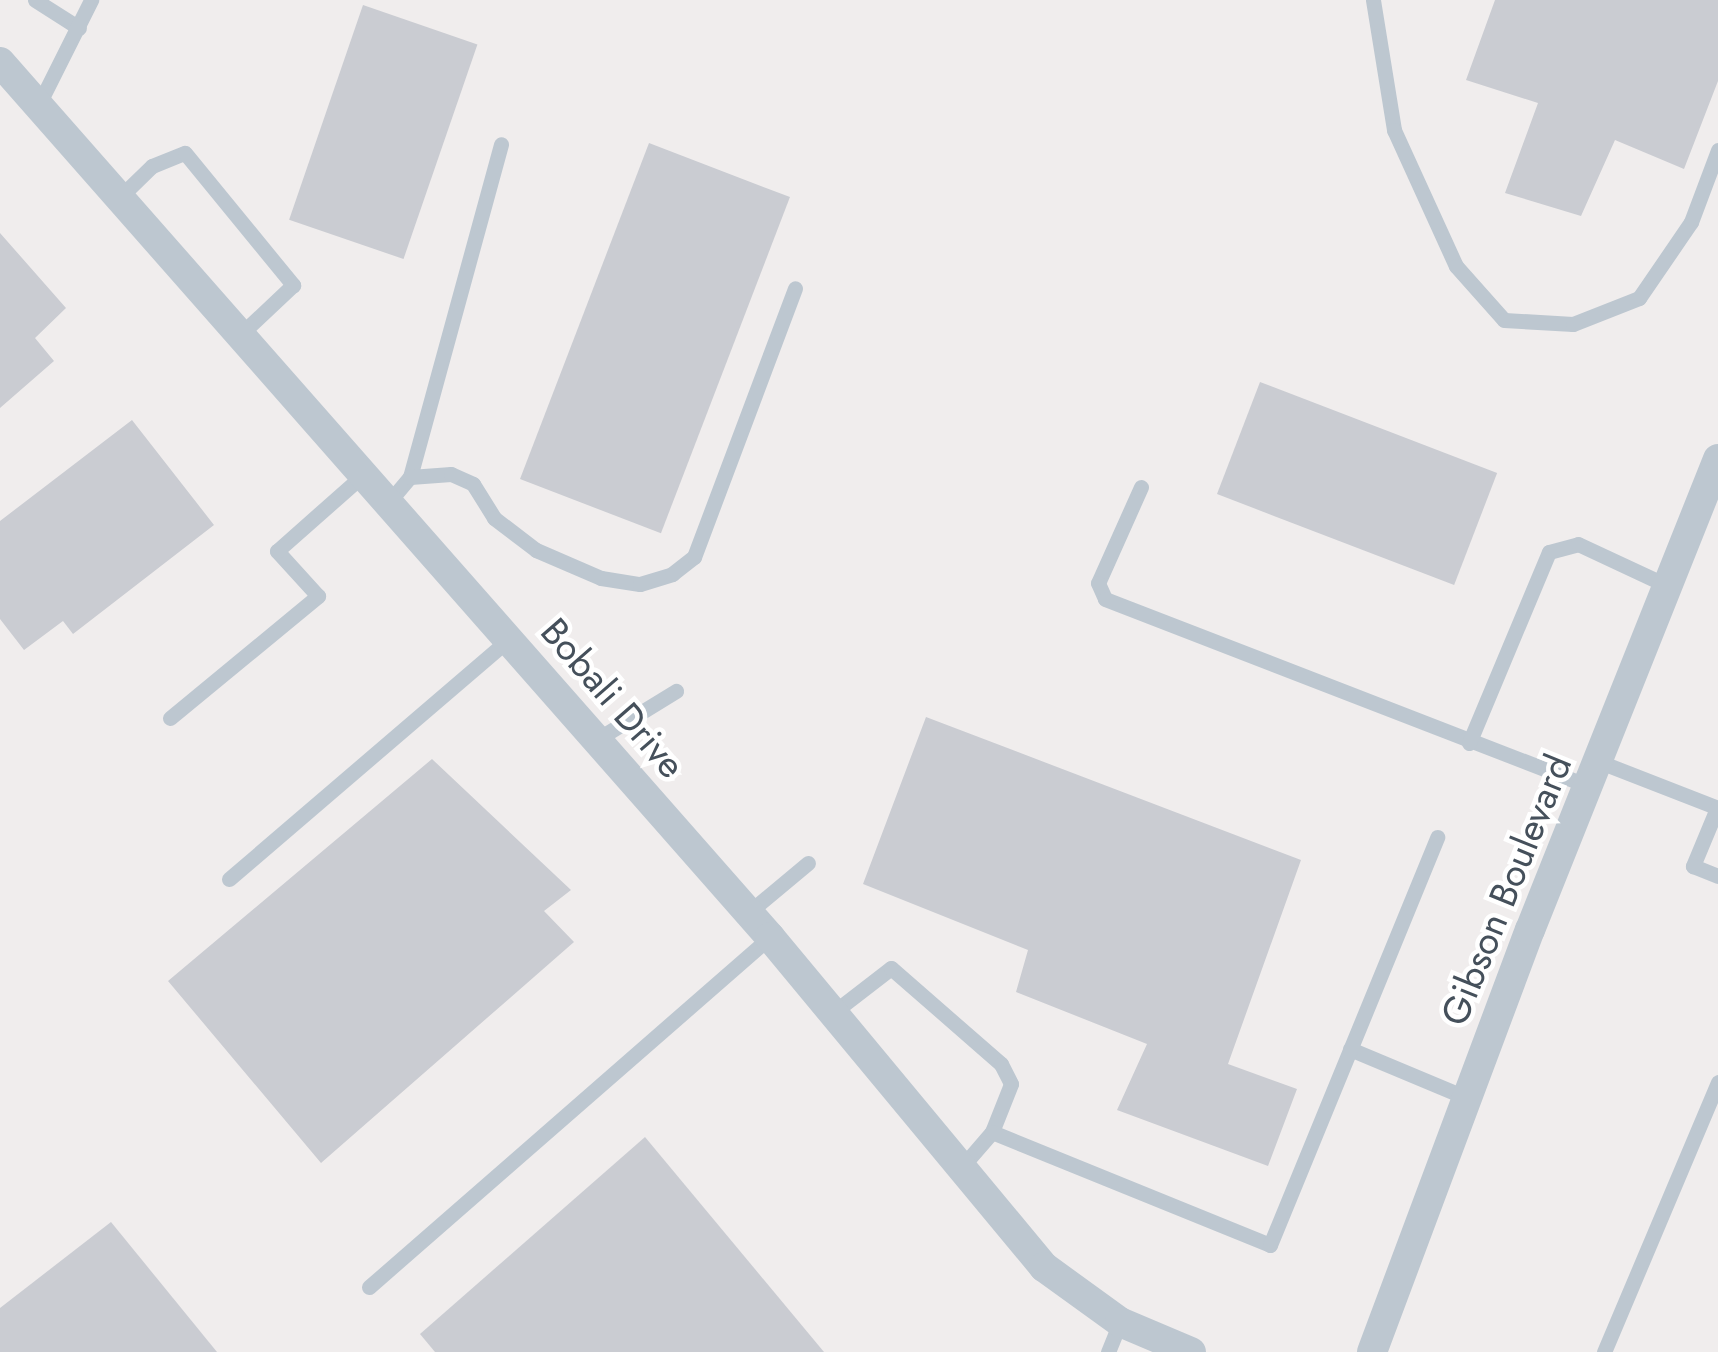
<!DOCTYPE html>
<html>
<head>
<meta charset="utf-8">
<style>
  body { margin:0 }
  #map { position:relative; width:1718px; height:1352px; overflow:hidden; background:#f0eded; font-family:Jost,sans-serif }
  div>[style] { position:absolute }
  .building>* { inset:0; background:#caccd2; transform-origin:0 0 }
  .lane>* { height:15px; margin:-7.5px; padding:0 7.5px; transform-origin:7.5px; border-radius:7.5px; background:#bdc7d0 }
  .street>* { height:30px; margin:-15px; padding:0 15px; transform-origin:15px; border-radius:15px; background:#bdc7d0 }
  span { translate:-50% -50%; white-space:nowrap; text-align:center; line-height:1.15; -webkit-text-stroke:9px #fff; paint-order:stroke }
  .street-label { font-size:38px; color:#45505b }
</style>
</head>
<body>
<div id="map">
  <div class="building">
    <i style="clip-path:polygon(1495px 0,1718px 0,1718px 81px,1684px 169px,1615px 140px,1581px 216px,1505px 193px,1538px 103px,1466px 80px)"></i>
    <i style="left:363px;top:5px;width:121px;height:227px;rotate:19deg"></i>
    <i style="left:649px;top:143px;width:151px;height:360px;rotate:21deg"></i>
    <i style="clip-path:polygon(0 233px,66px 308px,35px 338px,54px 361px,0 408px)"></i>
    <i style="left:1260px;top:382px;width:254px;height:120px;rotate:21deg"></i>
    <i style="clip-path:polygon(132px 420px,214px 525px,73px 634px,63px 621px,24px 650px,0 619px,0 521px)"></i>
    <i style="clip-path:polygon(926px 717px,1301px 860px,1228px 1064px,1297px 1089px,1268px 1166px,1117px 1110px,1147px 1044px,1016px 992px,1028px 950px,863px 884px)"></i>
    <i style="clip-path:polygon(432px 759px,571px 890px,544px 911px,574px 942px,321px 1163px,168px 981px)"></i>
    <i style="clip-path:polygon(645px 1137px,824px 1352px,435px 1352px,420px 1334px)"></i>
    <i style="clip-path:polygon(111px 1222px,217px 1352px,0 1352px,0 1308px)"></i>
  </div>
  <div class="lane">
    <i style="left:35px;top:0;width:52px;rotate:32.5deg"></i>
    <i style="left:1373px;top:0;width:132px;rotate:80.8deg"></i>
    <i style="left:1394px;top:130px;width:149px;rotate:65.5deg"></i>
    <i style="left:1456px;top:266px;width:72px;rotate:48.4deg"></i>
    <i style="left:1504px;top:320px;width:69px;rotate:3.3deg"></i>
    <i style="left:1573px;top:324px;width:71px;rotate:-21.5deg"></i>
    <i style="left:1639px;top:298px;width:92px;rotate:-55.6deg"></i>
    <i style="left:1691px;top:222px;width:77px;rotate:-69.4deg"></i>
    <i style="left:38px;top:106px;width:119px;rotate:-63.4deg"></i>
    <i style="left:119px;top:198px;width:46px;rotate:-44.1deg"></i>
    <i style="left:152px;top:166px;width:35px;rotate:-22deg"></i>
    <i style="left:185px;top:153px;width:171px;rotate:50.7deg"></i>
    <i style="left:293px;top:285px;width:73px;rotate:136.7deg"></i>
    <i style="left:410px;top:477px;width:345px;rotate:-74.7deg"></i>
    <i style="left:1141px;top:487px;width:105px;rotate:114.1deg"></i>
    <i style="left:1098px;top:583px;width:17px;rotate:66deg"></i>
    <i style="left:1105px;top:599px;width:521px;rotate:21.15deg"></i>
    <i style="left:388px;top:503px;width:34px;rotate:-50deg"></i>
    <i style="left:410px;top:477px;width:41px;rotate:-4.2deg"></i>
    <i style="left:451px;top:474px;width:24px;rotate:24deg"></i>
    <i style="left:473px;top:484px;width:40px;rotate:58deg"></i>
    <i style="left:494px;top:518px;width:53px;rotate:37.3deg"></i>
    <i style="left:536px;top:550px;width:71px;rotate:23.3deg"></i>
    <i style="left:601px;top:578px;width:39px;rotate:9deg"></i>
    <i style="left:640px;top:584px;width:34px;rotate:-17deg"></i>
    <i style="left:672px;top:574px;width:28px;rotate:-38deg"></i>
    <i style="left:694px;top:557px;width:287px;rotate:-69.4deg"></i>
    <i style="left:170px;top:718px;width:192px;rotate:-39.5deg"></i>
    <i style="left:318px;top:596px;width:61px;rotate:-132.3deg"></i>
    <i style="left:277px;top:551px;width:115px;rotate:-41.5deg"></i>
    <i style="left:596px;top:740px;width:94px;rotate:-31.5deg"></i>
    <i style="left:1469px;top:743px;width:207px;rotate:-67.3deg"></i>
    <i style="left:1549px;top:552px;width:30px;rotate:-15deg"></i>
    <i style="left:1578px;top:544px;width:99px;rotate:25deg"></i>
    <i style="left:1600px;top:762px;width:127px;rotate:21.3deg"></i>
    <i style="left:1717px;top:808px;width:63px;rotate:112.5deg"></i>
    <i style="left:1693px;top:866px;width:27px;rotate:22deg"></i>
    <i style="left:229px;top:879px;width:367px;rotate:-40.6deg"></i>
    <i style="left:748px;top:913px;width:78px;rotate:-39.8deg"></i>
    <i style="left:834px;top:1012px;width:72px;rotate:-37.7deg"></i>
    <i style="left:891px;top:968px;width:146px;rotate:41.1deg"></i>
    <i style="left:1001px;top:1064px;width:22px;rotate:63deg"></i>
    <i style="left:1011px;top:1084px;width:52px;rotate:111.6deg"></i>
    <i style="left:992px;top:1132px;width:49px;rotate:130.9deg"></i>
    <i style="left:1350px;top:1049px;width:127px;rotate:22.7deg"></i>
    <i style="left:992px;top:1132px;width:300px;rotate:22.1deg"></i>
    <i style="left:1270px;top:1245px;width:441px;rotate:-67.7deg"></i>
    <i style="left:369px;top:1287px;width:532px;rotate:-41.12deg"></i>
    <i style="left:1108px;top:1352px;width:32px;rotate:-68deg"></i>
    <i style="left:1604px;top:1352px;width:293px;rotate:-67.1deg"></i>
  </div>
  <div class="street">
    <i style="left:0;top:62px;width:1166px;rotate:48.65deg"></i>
    <i style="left:770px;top:937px;width:429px;rotate:50.3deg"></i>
    <i style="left:1044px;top:1267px;width:94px;rotate:35.9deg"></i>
    <i style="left:1120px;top:1322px;width:77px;rotate:22.9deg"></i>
    <i style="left:1372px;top:1352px;width:451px;rotate:-69.5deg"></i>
    <i style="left:1530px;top:930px;width:507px;rotate:-68.24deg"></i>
  </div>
  <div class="street-label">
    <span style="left:613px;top:698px;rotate:49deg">Bobali Drive</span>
    <span style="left:1506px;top:890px;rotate:-68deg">Gibson Boulevard</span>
  </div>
</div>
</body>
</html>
